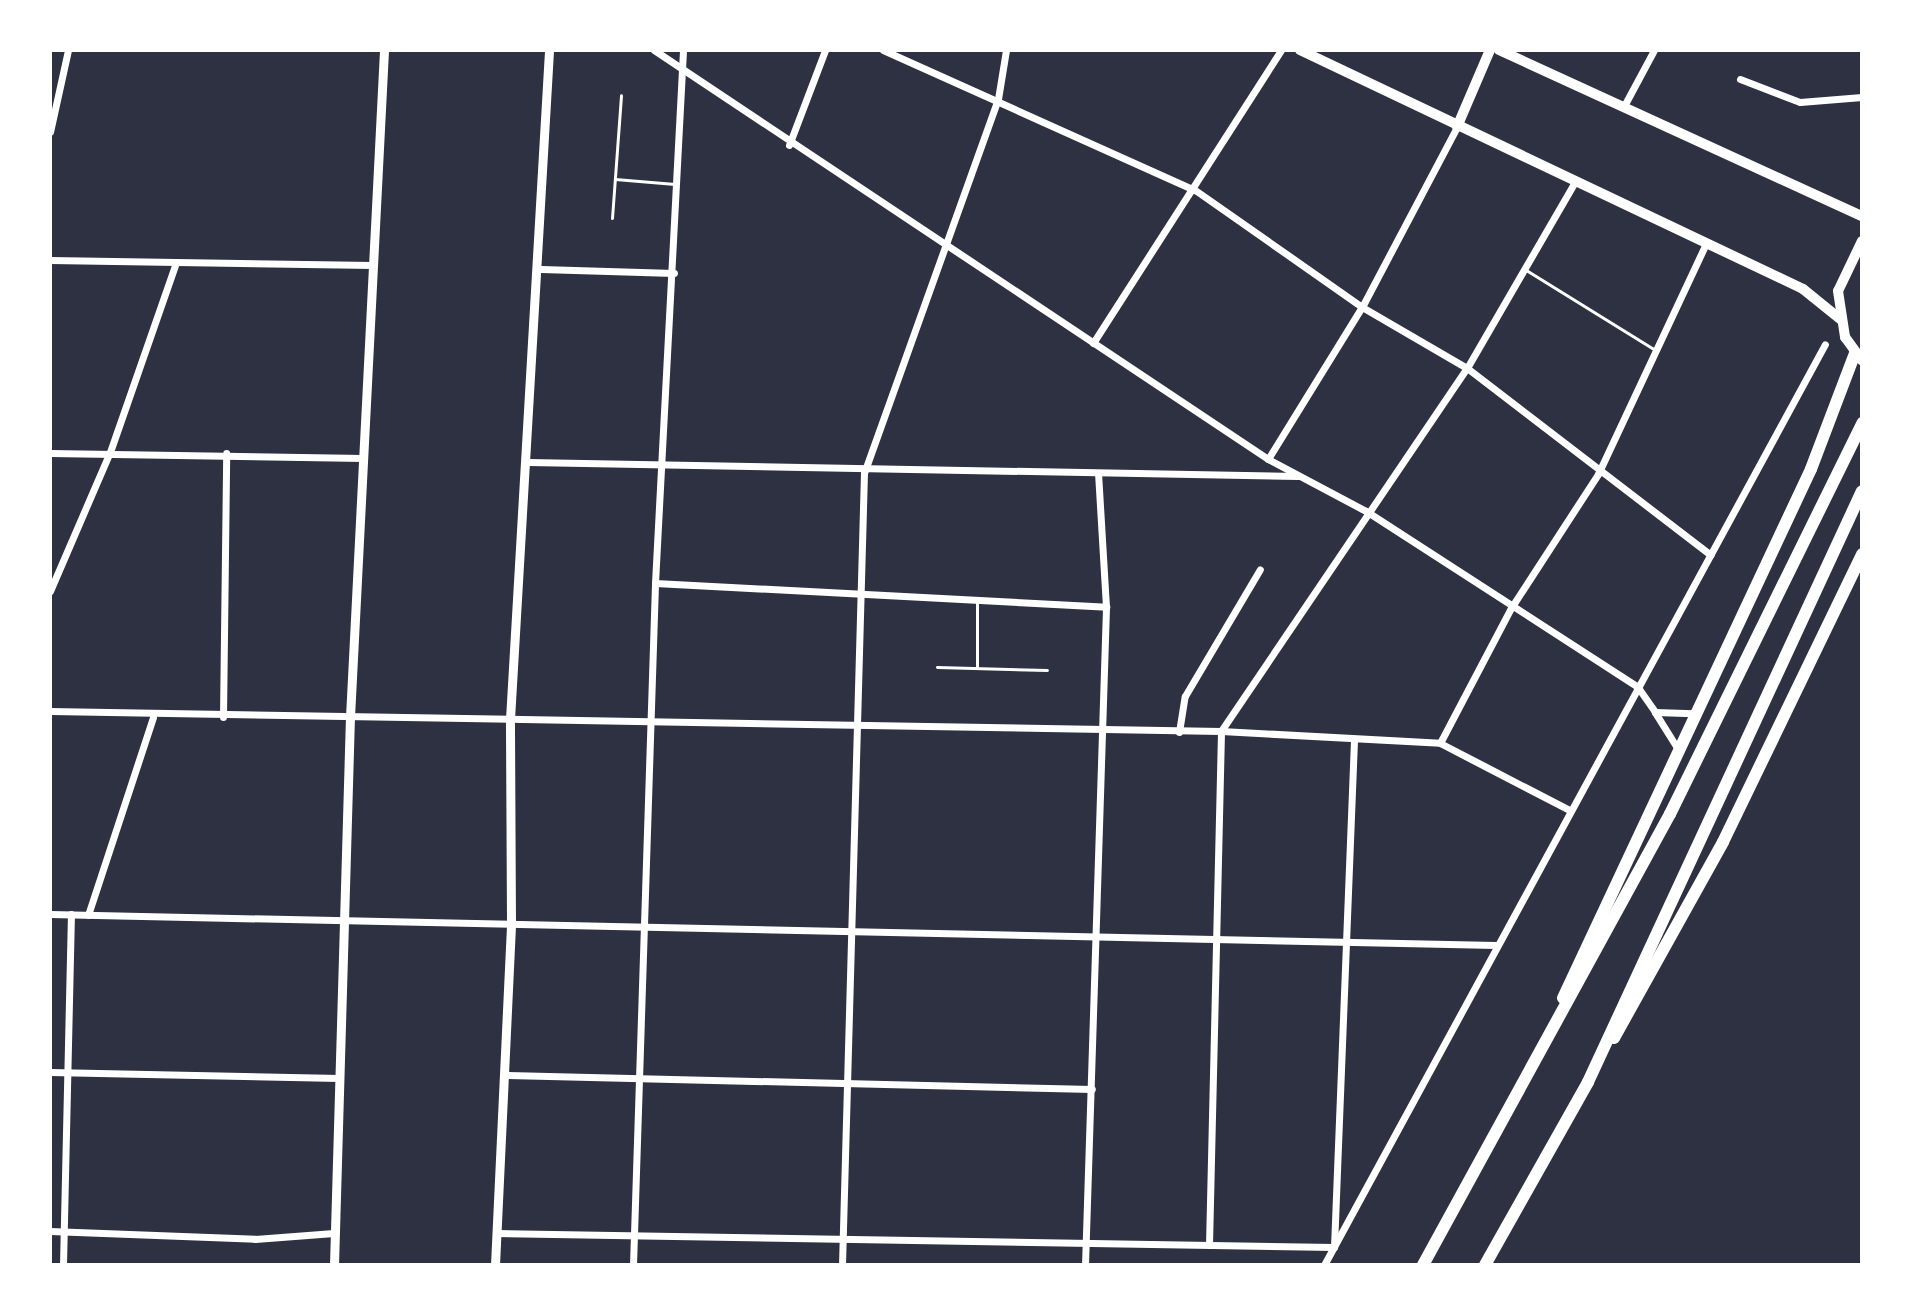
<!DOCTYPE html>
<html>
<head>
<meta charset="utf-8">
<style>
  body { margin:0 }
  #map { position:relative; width:1912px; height:1315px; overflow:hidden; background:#2d3142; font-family:Cabin,sans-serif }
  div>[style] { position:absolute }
  .service>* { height:3px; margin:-1.5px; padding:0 1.5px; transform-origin:1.5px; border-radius:1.5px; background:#fff }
  .minor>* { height:7px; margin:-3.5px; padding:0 3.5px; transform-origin:3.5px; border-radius:3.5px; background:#fff }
  .tertiary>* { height:9px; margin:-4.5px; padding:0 4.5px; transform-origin:4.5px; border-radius:4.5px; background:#fff }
  .secondary>* { height:10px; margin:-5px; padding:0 5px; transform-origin:5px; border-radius:5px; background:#fff }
  .motorway>* { height:12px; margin:-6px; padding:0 6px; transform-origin:6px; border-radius:6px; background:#fff }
  span { translate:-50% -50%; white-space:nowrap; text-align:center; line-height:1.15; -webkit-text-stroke:8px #fff; paint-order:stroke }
  .frame { position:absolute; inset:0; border:52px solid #fff; pointer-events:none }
</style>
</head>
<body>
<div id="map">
  <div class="service">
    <i style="left:615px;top:179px;width:60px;rotate:4.8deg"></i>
    <i style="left:612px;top:218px;width:123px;rotate:-85.8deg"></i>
    <i style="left:1526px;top:270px;width:152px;rotate:31.8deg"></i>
    <i style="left:977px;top:602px;width:66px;rotate:90deg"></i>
    <i style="left:937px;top:667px;width:110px;rotate:1.6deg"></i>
  </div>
  <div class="minor">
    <i style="left:654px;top:50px;width:738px;rotate:33.67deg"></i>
    <i style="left:1268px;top:459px;width:111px;rotate:28deg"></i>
    <i style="left:1366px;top:511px;width:323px;rotate:32.9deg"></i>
    <i style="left:1637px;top:686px;width:32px;rotate:55deg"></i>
    <i style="left:883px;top:50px;width:342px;rotate:24.2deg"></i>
    <i style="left:1195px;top:190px;width:204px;rotate:35deg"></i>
    <i style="left:1362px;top:307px;width:121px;rotate:30.2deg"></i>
    <i style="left:1467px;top:368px;width:307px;rotate:37.5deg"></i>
    <i style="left:1740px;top:79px;width:64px;rotate:21deg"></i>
    <i style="left:1800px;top:102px;width:62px;rotate:-4.6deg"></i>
    <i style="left:1624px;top:106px;width:64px;rotate:-61.8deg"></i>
    <i style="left:50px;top:132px;width:84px;rotate:-77.6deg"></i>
    <i style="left:789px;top:145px;width:102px;rotate:-69.2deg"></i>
    <i style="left:50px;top:260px;width:323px;rotate:0.9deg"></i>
    <i style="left:541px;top:269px;width:133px;rotate:1.7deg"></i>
    <i style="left:1093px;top:343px;width:348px;rotate:-57.3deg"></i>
    <i style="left:50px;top:453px;width:313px;rotate:0.9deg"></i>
    <i style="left:1268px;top:459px;width:179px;rotate:-58.3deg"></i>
    <i style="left:1362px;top:307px;width:204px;rotate:-62.2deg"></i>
    <i style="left:528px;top:462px;width:770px;rotate:1.04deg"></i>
    <i style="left:655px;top:583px;width:452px;rotate:3deg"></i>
    <i style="left:50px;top:591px;width:151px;rotate:-66.7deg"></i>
    <i style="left:110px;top:452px;width:200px;rotate:-70.8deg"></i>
    <i style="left:50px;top:711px;width:1171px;rotate:0.98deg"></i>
    <i style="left:1221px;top:731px;width:219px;rotate:3.1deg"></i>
    <i style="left:1440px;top:743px;width:145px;rotate:27.4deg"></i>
    <i style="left:223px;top:717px;width:264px;rotate:-89.3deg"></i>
    <i style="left:1179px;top:732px;width:36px;rotate:-81deg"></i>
    <i style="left:1185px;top:696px;width:147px;rotate:-59.4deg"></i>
    <i style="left:1440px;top:743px;width:153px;rotate:-62.3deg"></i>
    <i style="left:1511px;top:608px;width:160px;rotate:-57deg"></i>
    <i style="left:1598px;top:474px;width:255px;rotate:-64.9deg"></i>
    <i style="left:1676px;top:746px;width:40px;rotate:-122deg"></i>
    <i style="left:1655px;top:712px;width:38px;rotate:2deg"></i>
    <i style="left:50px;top:914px;width:1446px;rotate:1.23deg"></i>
    <i style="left:88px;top:915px;width:208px;rotate:-71.8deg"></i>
    <i style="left:50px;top:1072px;width:289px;rotate:1.2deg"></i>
    <i style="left:504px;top:1075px;width:588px;rotate:1.36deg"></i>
    <i style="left:50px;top:1231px;width:205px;rotate:2.2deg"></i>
    <i style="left:255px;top:1239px;width:79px;rotate:-4.3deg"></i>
    <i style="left:496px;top:1233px;width:838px;rotate:0.96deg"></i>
    <i style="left:1334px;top:1247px;width:507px;rotate:-87.74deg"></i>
    <i style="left:1209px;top:1245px;width:514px;rotate:-88.66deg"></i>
    <i style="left:1221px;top:731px;width:439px;rotate:-55.9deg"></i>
    <i style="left:1467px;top:368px;width:215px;rotate:-59.9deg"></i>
    <i style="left:63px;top:1265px;width:351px;rotate:-88.7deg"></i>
    <i style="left:633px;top:1265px;width:682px;rotate:-88.15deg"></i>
    <i style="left:655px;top:583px;width:534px;rotate:-86.99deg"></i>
    <i style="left:842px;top:1265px;width:792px;rotate:-88.41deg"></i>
    <i style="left:864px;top:473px;width:397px;rotate:-70.3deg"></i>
    <i style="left:998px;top:99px;width:50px;rotate:-80.7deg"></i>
    <i style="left:1085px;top:1265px;width:658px;rotate:-88.17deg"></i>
    <i style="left:1106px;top:607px;width:134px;rotate:-93.4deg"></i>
    <i style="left:1324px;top:1265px;width:1048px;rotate:-61.45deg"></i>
  </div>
  <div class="tertiary">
    <i style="left:334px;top:1265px;width:548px;rotate:-88.33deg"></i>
    <i style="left:350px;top:717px;width:668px;rotate:-87.08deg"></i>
    <i style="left:495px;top:1265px;width:343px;rotate:-87.3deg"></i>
    <i style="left:511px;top:922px;width:203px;rotate:-90.3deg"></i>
    <i style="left:510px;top:719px;width:670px;rotate:-86.66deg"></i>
  </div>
  <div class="secondary">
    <i style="left:1300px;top:50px;width:557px;rotate:25.41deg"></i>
    <i style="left:1803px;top:289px;width:48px;rotate:39deg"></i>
    <i style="left:1499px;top:50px;width:399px;rotate:24.6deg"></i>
    <i style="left:1457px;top:127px;width:84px;rotate:-66.8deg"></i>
    <i style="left:1862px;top:241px;width:55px;rotate:115.6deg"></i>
    <i style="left:1838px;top:291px;width:47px;rotate:81.3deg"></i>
    <i style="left:1845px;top:337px;width:29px;rotate:54deg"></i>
  </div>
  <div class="motorway">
    <i style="left:1563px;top:998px;width:584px;rotate:-64.88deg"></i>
    <i style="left:1811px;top:469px;width:124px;rotate:-69.2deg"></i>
    <i style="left:1614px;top:1038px;width:224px;rotate:-60.9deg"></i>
    <i style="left:1723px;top:842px;width:320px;rotate:-64.2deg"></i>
    <i style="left:1423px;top:1265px;width:514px;rotate:-61.29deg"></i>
    <i style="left:1670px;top:814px;width:436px;rotate:-63.8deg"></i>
    <i style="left:1485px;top:1265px;width:210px;rotate:-60.6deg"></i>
    <i style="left:1588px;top:1082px;width:651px;rotate:-65.13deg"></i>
  </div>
  <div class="frame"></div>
</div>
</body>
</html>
